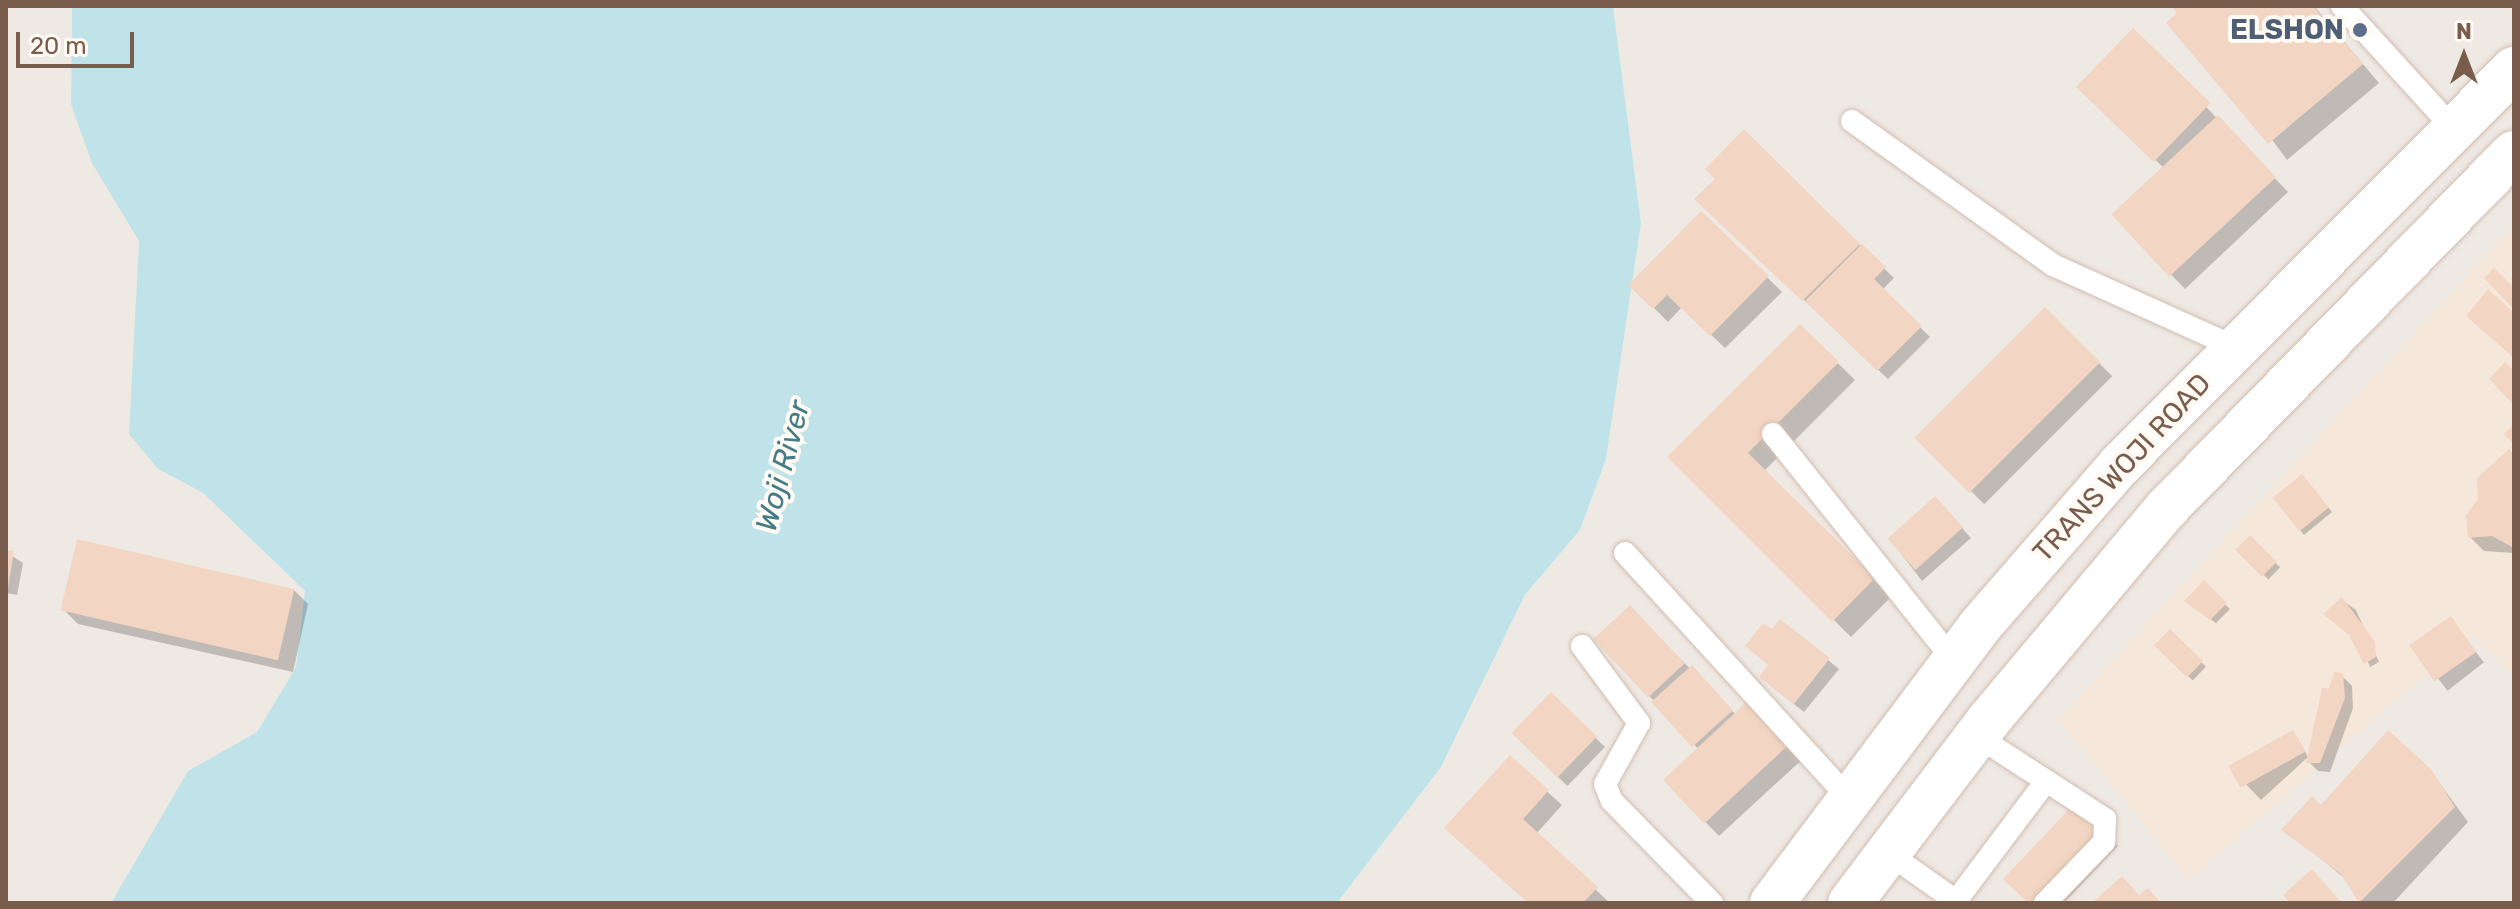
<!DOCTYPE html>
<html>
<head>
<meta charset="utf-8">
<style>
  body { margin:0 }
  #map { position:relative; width:2520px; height:909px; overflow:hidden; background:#fdf6ec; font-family:Rubik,sans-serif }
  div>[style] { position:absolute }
  .residential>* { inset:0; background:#f5e8da }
  .industrial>* { inset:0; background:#efe9e4 }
  .water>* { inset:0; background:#bfe3e8 }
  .shadow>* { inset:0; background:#0003; transform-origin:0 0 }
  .building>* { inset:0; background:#f3d5c3; transform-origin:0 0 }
  .roads { filter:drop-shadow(0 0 2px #d1beb0) drop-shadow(0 0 2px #d1beb0) }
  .lane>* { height:22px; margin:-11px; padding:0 11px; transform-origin:11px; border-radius:11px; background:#fff }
  .secondary>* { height:44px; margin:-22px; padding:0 22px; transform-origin:22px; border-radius:22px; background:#fff }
  .dots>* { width:22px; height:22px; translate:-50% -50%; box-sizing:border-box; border:4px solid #fffaf3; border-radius:50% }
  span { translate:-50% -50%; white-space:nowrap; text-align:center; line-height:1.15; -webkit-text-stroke:8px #fffaf3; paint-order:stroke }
  .service-label { font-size:28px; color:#4e5e75; font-weight:700 }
  .right { translate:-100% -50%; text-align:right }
  .street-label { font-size:28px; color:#7a5c4d }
  .water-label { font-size:30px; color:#437c86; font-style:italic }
  .frame { position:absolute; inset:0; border:8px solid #7a5c4d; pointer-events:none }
  .north { position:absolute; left:2424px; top:16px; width:80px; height:80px; -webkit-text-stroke:6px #fffaf3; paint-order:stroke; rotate:0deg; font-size:22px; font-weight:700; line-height:32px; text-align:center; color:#7a5c4d }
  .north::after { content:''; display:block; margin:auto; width:28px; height:36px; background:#7a5c4d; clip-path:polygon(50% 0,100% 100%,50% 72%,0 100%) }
  .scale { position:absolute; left:16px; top:32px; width:118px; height:36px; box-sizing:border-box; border:4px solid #7a5c4d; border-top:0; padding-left:10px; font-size:24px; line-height:28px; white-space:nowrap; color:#7a5c4d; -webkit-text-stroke:6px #fffaf3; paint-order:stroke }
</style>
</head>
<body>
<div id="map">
  <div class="residential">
    <i style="clip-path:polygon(2514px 225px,2514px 678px,2472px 636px,2189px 881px,2058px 720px)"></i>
  </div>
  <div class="industrial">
    <i style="clip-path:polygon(6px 6px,72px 6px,71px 104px,139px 241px,137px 299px,158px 469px,203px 493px,305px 591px,296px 667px,257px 732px,188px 771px,111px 903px,6px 903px)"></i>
    <i style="clip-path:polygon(1613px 6px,2514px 6px,2514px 225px,2058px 720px,2189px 880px,2472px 635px,2514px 678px,2514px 903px,1337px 903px,1441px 767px,1525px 595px,1580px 530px,1606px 459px,1641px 223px)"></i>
  </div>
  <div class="water">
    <i style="clip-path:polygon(72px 6px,1613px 6px,1641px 223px,1606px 459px,1580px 530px,1525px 595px,1441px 767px,1337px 903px,111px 903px,188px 771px,257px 732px,296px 667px,305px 591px,203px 493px,158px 469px,129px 434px,139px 241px,92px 163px,71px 104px)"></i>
  </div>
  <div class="shadow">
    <i style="clip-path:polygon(2174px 6px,2314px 6px,2379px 83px,2287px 160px)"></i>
    <i style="clip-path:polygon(2133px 31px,2288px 192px,2185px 289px,2114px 215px,2164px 168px,2079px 87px)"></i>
    <i style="clip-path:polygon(1744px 132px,1894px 278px,1882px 290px,1930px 337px,1888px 379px,1711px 213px,1717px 179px)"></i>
    <i style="clip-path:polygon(1702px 214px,1782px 292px,1725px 348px,1682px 307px,1668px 322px,1631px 285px)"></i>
    <i style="left:2045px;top:309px;width:95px;height:181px;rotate:45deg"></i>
    <i style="clip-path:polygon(1800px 326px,1855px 380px,1764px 471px,1891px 597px,1851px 637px,1669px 457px)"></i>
    <i style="clip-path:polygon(2514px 456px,2514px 553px,2484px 551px,2470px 537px)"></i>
    <i style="clip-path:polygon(2307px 481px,2332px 512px,2304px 535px,2300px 530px)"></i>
    <i style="clip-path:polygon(1944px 508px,1971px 538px,1922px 581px,1890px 539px)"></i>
    <i style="left:2250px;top:538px;width:42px;height:17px;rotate:44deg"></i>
    <i style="clip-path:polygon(6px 552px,23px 563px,17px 595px,6px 593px)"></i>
    <i style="clip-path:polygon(2204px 583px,2230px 609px,2216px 623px,2191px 605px)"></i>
    <i style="clip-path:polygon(294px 590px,308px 604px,293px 672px,78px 624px,64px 610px)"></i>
    <i style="clip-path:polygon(2342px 600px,2356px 610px,2379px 662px,2370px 667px)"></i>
    <i style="clip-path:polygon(1630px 608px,1736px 715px,1807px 755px,1719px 836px,1665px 780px,1699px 750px,1597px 639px)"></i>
    <i style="left:2450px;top:619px;width:55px;height:46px;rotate:52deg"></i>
    <i style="clip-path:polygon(1781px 622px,1839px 669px,1804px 712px,1771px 686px,1772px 632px)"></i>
    <i style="left:2170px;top:632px;width:50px;height:19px;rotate:44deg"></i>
    <i style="clip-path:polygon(2342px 676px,2352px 686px,2353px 708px,2330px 772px,2318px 771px,2309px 762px)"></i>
    <i style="left:1551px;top:695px;width:75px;height:54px;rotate:44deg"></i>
    <i style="clip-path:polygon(2297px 737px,2308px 757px,2261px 800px,2242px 780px)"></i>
    <i style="clip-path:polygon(1510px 758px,1562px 805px,1536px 834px,1610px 903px,1529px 903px)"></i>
    <i style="clip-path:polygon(2430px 770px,2468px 822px,2393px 903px,2362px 903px,2347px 880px,2284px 829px,2321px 807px)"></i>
    <i style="clip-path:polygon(2075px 805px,2118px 846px,2064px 903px,2030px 903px)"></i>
  </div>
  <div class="building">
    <i style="clip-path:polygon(2171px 6px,2313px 6px,2363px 64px,2268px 144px,2166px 23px,2177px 13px)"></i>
    <i style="left:2133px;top:28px;width:108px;height:82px;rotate:44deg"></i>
    <i style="left:2218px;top:115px;width:85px;height:146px;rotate:47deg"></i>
    <i style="clip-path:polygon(1744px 129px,1860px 244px,1802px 301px,1694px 199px,1715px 179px,1705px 169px)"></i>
    <i style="clip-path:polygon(1701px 211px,1769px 276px,1710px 336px,1667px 295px,1653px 309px,1628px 285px)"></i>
    <i style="clip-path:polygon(1862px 244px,1886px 267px,1874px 279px,1922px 326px,1877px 371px,1805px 301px)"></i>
    <i style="clip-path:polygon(2494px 268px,2514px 288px,2514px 309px,2484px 278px)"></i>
    <i style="clip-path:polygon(2488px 289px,2514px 313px,2514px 358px,2466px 316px)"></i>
    <i style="left:2045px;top:307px;width:78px;height:185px;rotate:45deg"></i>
    <i style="clip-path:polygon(1800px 324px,1839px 362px,1748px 453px,1875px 578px,1832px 622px,1667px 457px)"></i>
    <i style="clip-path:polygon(2505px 362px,2514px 371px,2514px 405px,2489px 379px)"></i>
    <i style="clip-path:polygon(2514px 424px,2514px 444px,2504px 434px)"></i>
    <i style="clip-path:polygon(2509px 449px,2514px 455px,2514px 548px,2492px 536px,2468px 538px,2466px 515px,2478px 499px,2477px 478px)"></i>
    <i style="left:2302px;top:474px;width:43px;height:38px;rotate:51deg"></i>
    <i style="left:1935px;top:496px;width:42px;height:64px;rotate:48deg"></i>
    <i style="left:2250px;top:535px;width:38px;height:21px;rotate:45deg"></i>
    <i style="left:77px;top:539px;width:223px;height:73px;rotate:13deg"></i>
    <i style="clip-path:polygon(6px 550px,14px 551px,8px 588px,6px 588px)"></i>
    <i style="clip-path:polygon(2204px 580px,2227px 603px,2210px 620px,2184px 601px)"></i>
    <i style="clip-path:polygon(2342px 597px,2375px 642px,2376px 657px,2364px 664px,2349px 635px,2323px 614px)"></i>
    <i style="left:1630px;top:605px;width:80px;height:50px;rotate:47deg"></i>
    <i style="left:2451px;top:616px;width:44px;height:51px;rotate:55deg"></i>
    <i style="clip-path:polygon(1780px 619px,1830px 658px,1794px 704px,1759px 677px,1768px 665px,1745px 646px,1763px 623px,1772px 629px)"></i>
    <i style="left:2170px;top:629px;width:46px;height:23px;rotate:44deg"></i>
    <i style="left:1692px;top:665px;width:61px;height:55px;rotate:48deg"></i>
    <i style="clip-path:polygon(2335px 671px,2343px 674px,2345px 698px,2320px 763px,2306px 763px,2322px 688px,2329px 688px)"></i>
    <i style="left:1551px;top:692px;width:64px;height:57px;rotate:44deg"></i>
    <i style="left:1753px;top:696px;width:60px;height:123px;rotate:47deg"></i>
    <i style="left:2293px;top:730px;width:25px;height:74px;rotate:61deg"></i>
    <i style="clip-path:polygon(2388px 730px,2431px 769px,2455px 807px,2359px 903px,2341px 874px,2281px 830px,2312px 796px,2321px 805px)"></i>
    <i style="clip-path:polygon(1510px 755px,1549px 790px,1523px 819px,1598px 887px,1583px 903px,1528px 903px,1444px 828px)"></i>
    <i style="clip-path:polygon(2075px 803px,2110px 835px,2045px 903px,2028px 903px,2003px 879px)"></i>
    <i style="clip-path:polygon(2312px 869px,2342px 903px,2290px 903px,2283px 895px)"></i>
    <i style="clip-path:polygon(2122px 876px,2139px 895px,2148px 888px,2161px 903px,2092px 903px)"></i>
  </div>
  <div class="roads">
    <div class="lane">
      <i style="left:2342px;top:6px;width:166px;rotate:47.7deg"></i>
      <i style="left:1852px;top:121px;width:247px;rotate:35.6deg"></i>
      <i style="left:2053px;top:265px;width:200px;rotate:24.3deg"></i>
      <i style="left:1773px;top:434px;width:290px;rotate:51.4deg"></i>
      <i style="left:1625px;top:553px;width:331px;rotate:47.6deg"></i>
      <i style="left:1582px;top:646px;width:96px;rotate:53.5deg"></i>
      <i style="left:1639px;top:723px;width:70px;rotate:119.1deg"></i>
      <i style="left:1605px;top:784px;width:18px;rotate:68deg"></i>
      <i style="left:1612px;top:801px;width:143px;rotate:45.6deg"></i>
      <i style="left:1977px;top:736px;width:153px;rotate:33deg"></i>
      <i style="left:2105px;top:819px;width:23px;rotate:92deg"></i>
      <i style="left:2104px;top:842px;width:85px;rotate:134deg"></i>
      <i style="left:1888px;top:853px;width:87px;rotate:35.2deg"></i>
      <i style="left:1956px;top:901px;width:150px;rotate:-53.1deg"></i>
    </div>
    <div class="secondary">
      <i style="left:1772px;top:903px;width:345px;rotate:-53.1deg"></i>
      <i style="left:1979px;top:627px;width:215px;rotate:-49deg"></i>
      <i style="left:2120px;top:465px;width:559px;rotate:-45.15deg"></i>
      <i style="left:1850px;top:903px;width:228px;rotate:-52.8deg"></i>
      <i style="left:1988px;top:721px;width:278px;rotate:-50deg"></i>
      <i style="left:2167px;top:508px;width:496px;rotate:-45.7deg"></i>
    </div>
  </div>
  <div class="dots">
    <i style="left:2360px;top:30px;background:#5c6f8a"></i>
  </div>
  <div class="service-label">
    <span class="right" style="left:2344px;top:30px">ELSHON</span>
  </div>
  <div class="street-label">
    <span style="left:2122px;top:468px;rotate:-47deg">TRANS WOJI ROAD</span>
  </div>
  <div class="water-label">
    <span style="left:783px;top:466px;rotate:-75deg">Woji River</span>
  </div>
  <div class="frame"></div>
  <div class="north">N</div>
  <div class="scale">20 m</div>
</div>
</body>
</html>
